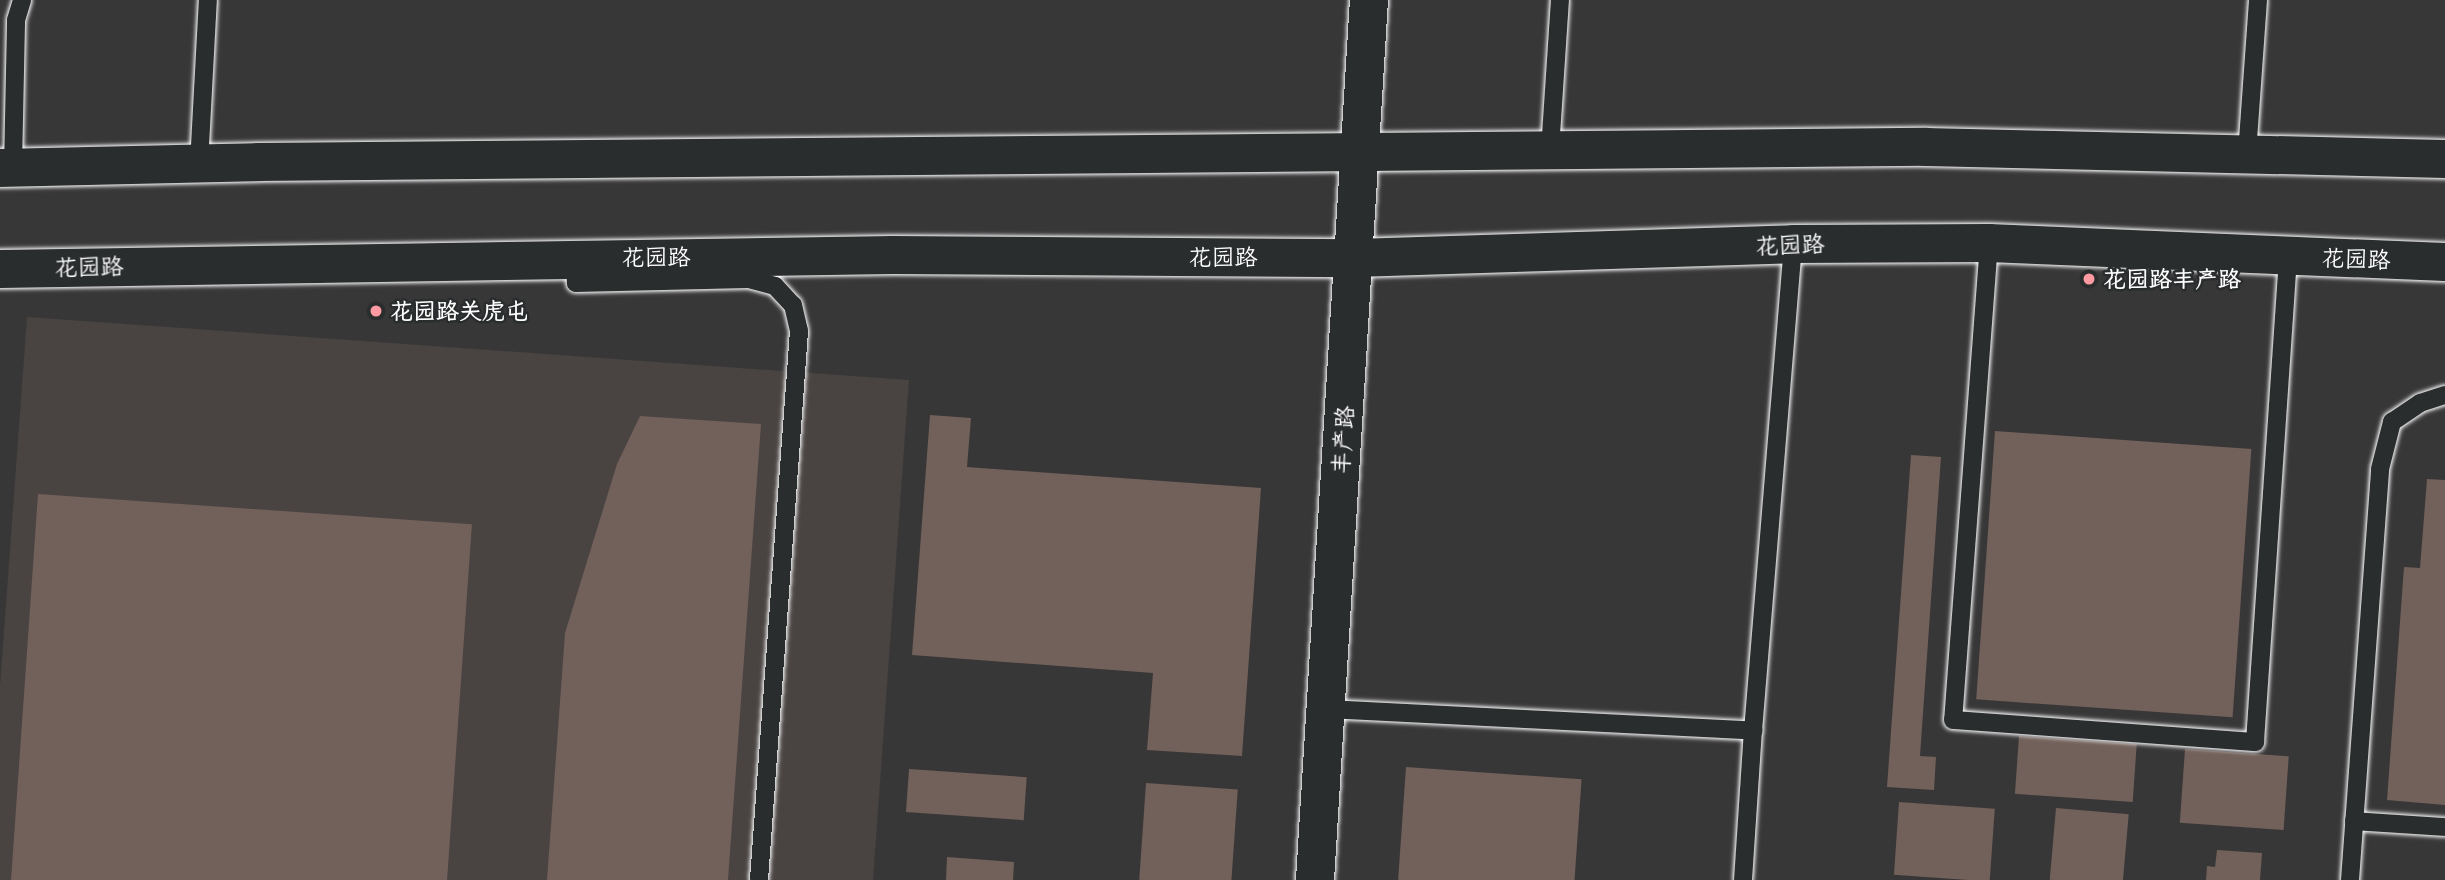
<!DOCTYPE html>
<html>
<head>
<meta charset="utf-8">
<style>
  body { margin:0 }
  #map { position:relative; width:2445px; height:880px; overflow:hidden; background:#383737; font-family:Itim,"LXGW WenKai TC",sans-serif }
  div>[style] { position:absolute }
  .built>* { inset:0; background:#494342 }
  .building>* { inset:0; background:#72605a; transform-origin:0 0 }
  .roads { filter:drop-shadow(0 0 2px #fff) drop-shadow(0 0 2px #fff) }
  .service>* { height:18px; margin:-9px; padding:0 9px; transform-origin:9px; border-radius:9px; background:#2a2d2e }
  .tertiary>* { height:38px; margin:-19px; padding:0 19px; transform-origin:19px; border-radius:19px; background:#2a2d2e }
  .primary>* { height:38px; margin:-19px; padding:0 19px; transform-origin:19px; border-radius:19px; background:#2a2d2e }
  .dots>* { width:19px; height:19px; translate:-50% -50%; box-sizing:border-box; border:4px solid #2a2d2e; border-radius:50% }
  span { translate:-50% -50%; white-space:nowrap; text-align:center; line-height:1.15; -webkit-text-stroke:5px #2a2d2e; paint-order:stroke }
  .street-label { font-size:23px; color:#fff }
  .poi-label { font-size:23px; color:#fff; font-weight:700 }
  .left { translate:0 -50%; text-align:left }
</style>
</head>
<body>
<div id="map">
  <div class="built">
    <i style="clip-path:polygon(27px 317px,909px 380px,873px 880px,0 880px,0 686px)"></i>
  </div>
  <div class="building">
    <i style="clip-path:polygon(930px 415px,971px 418px,967px 467px,1261px 488px,1242px 756px,1147px 750px,1153px 673px,912px 655px)"></i>
    <i style="clip-path:polygon(640px 416px,761px 424px,728px 880px,547px 880px,565px 633px,617px 464px)"></i>
    <i style="left:1995px;top:431px;width:257px;height:269px;rotate:4deg"></i>
    <i style="clip-path:polygon(1911px 455px,1941px 457px,1920px 756px,1936px 757px,1934px 790px,1887px 787px)"></i>
    <i style="clip-path:polygon(2427px 479px,2445px 480px,2445px 805px,2387px 800px,2404px 567px,2420px 568px)"></i>
    <i style="left:38px;top:494px;width:435px;height:387px;rotate:4deg"></i>
    <i style="left:2019px;top:736px;width:118px;height:58px;rotate:4deg"></i>
    <i style="left:2185px;top:749px;width:104px;height:74px;rotate:4deg"></i>
    <i style="left:1406px;top:767px;width:176px;height:113px;rotate:4deg"></i>
    <i style="left:909px;top:769px;width:118px;height:43px;rotate:4deg"></i>
    <i style="left:1146px;top:783px;width:92px;height:97px;rotate:4deg"></i>
    <i style="left:1899px;top:802px;width:96px;height:73px;rotate:4deg"></i>
    <i style="left:2056px;top:808px;width:73px;height:72px;rotate:5deg"></i>
    <i style="clip-path:polygon(2217px 850px,2262px 853px,2260px 880px,2206px 880px,2207px 866px,2215px 867px)"></i>
    <i style="clip-path:polygon(947px 857px,1014px 862px,1013px 880px,946px 880px)"></i>
  </div>
  <div class="roads">
    <div class="service">
      <i style="left:1550px;top:150px;width:150px;rotate:-86.2deg"></i>
      <i style="left:2247px;top:154px;width:154px;rotate:-85.9deg"></i>
      <i style="left:199px;top:164px;width:164px;rotate:-86.9deg"></i>
      <i style="left:13px;top:167px;width:147px;rotate:-88.8deg"></i>
      <i style="left:16px;top:20px;width:21px;rotate:-73deg"></i>
      <i style="left:1989px;top:243px;width:478px;rotate:94.3deg"></i>
      <i style="left:1953px;top:720px;width:303px;rotate:4.2deg"></i>
      <i style="left:2255px;top:742px;width:486px;rotate:-86.1deg"></i>
      <i style="left:575px;top:258px;width:25px;rotate:88deg"></i>
      <i style="left:576px;top:283px;width:173px;rotate:-1.3deg"></i>
      <i style="left:749px;top:279px;width:27px;rotate:15deg"></i>
      <i style="left:775px;top:286px;width:26px;rotate:47deg"></i>
      <i style="left:793px;top:305px;width:27px;rotate:77deg"></i>
      <i style="left:799px;top:331px;width:550px;rotate:94.17deg"></i>
      <i style="left:1326px;top:709px;width:428px;rotate:2.9deg"></i>
      <i style="left:1753px;top:731px;width:489px;rotate:-85.3deg"></i>
      <i style="left:2354px;top:821px;width:91px;rotate:3.8deg"></i>
      <i style="left:1743px;top:880px;width:149px;rotate:-86.2deg"></i>
      <i style="left:2350px;top:880px;width:412px;rotate:-85.8deg"></i>
      <i style="left:2380px;top:469px;width:49px;rotate:-75.7deg"></i>
      <i style="left:2392px;top:422px;width:34px;rotate:-34deg"></i>
      <i style="left:2420px;top:403px;width:26px;rotate:-18deg"></i>
    </div>
    <div class="tertiary">
      <i style="left:1315px;top:880px;width:882px;rotate:-86.49deg"></i>
    </div>
    <div class="primary">
      <i style="left:0;top:168px;width:258px;rotate:-1.3deg"></i>
      <i style="left:258px;top:162px;width:1668px;rotate:-0.52deg"></i>
      <i style="left:1926px;top:147px;width:519px;rotate:1.32deg"></i>
      <i style="left:0;top:269px;width:893px;rotate:-0.9deg"></i>
      <i style="left:893px;top:255px;width:462px;rotate:0.4deg"></i>
      <i style="left:1355px;top:258px;width:438px;rotate:-1.8deg"></i>
      <i style="left:1793px;top:244px;width:196px;rotate:-0.3deg"></i>
      <i style="left:1989px;top:243px;width:456px;rotate:2.4deg"></i>
    </div>
  </div>
  <div class="dots">
    <i style="left:2089px;top:279px;background:#ff9aa2"></i>
    <i style="left:376px;top:311px;background:#ff9aa2"></i>
  </div>
  <div class="street-label">
    <span style="left:1790px;top:245px;rotate:-2deg">花园路</span>
    <span style="left:656px;top:257px">花园路</span>
    <span style="left:1223px;top:257px">花园路</span>
    <span style="left:2356px;top:259px;rotate:2deg">花园路</span>
    <span style="left:89px;top:267px;rotate:-1deg">花园路</span>
    <span style="left:1343px;top:440px;rotate:-86deg">丰产路</span>
  </div>
  <div class="poi-label">
    <span class="left" style="left:2103px;top:279px">花园路丰产路</span>
    <span class="left" style="left:390px;top:311px">花园路关虎屯</span>
  </div>
</div>
</body>
</html>
